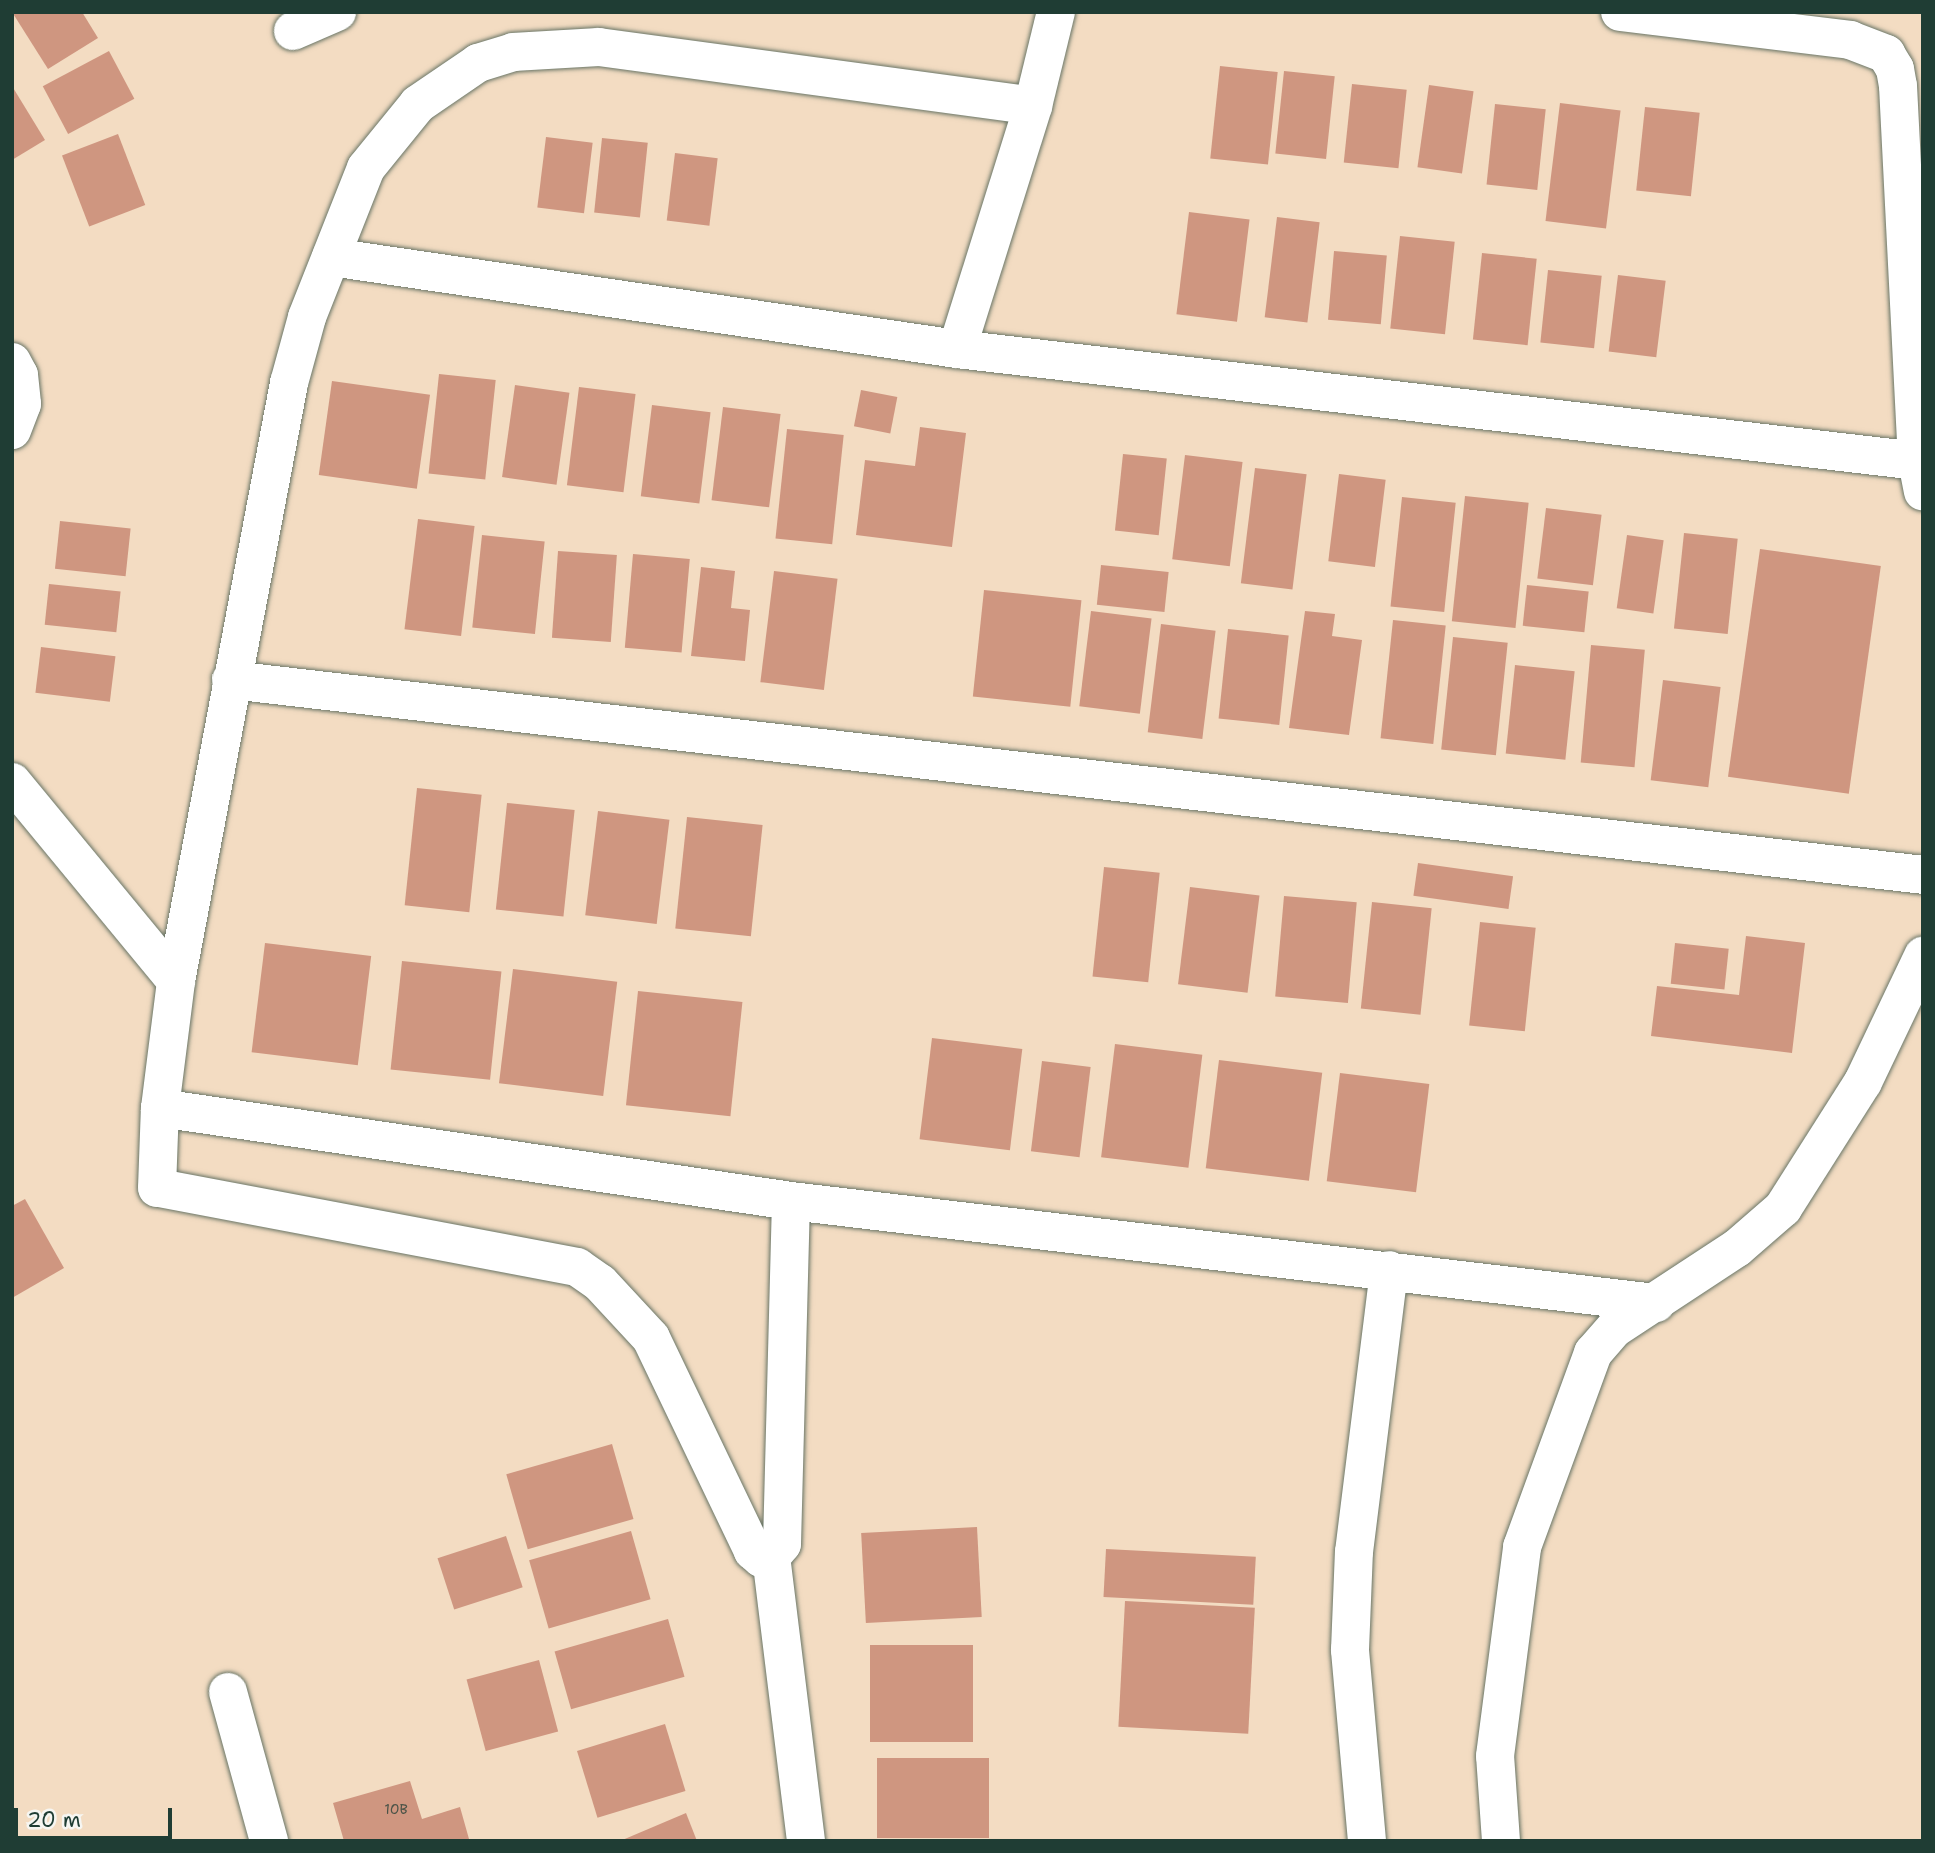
<!DOCTYPE html>
<html>
<head>
<meta charset="utf-8">
<style>
  body { margin:0 }
  #map { position:relative; width:1935px; height:1853px; overflow:hidden; background:#f3dcc2; font-family:"Shantell Sans",sans-serif }
  div>[style] { position:absolute }
  .building>* { inset:0; background:#cf9680; transform-origin:0 0 }
  .roads { filter:drop-shadow(0 0 2px #697566) drop-shadow(0 0 2px #697566) }
  .street>* { height:38px; margin:-19px; padding:0 19px; transform-origin:19px; border-radius:19px; background:#fff }
  span { translate:-50% -50%; white-space:nowrap; text-align:center; line-height:1.15; -webkit-text-stroke:6px #f6f6f2; paint-order:stroke }
  .number-label { font-size:14px; color:#4b5347 }
  .number-label span { -webkit-text-stroke-width:0 }
  .frame { position:absolute; inset:0; border:14px solid #1f3d34; pointer-events:none }
  .scale { position:absolute; left:14px; top:1808px; width:158px; height:32px; box-sizing:border-box; border:4px solid #1f3d34; border-top:0; padding-left:9px; font-size:21px; line-height:24px; white-space:nowrap; color:#1f3d34; -webkit-text-stroke:5px #f6f6f2; paint-order:stroke }
</style>
</head>
<body>
<div id="map">
  <div class="building">
    <i style="clip-path:polygon(12px 12px,82px 12px,98px 38px,48px 69px)"></i>
    <i style="left:109px;top:51px;width:54px;height:75px;rotate:62deg"></i>
    <i style="left:1220px;top:66px;width:58px;height:93px;rotate:6deg"></i>
    <i style="left:1284px;top:71px;width:51px;height:83px;rotate:6deg"></i>
    <i style="left:1352px;top:84px;width:55px;height:79px;rotate:6deg"></i>
    <i style="left:1429px;top:85px;width:45px;height:83px;rotate:8deg"></i>
    <i style="clip-path:polygon(12px 86px,45px 140px,12px 160px)"></i>
    <i style="left:1560px;top:103px;width:61px;height:119px;rotate:7deg"></i>
    <i style="left:1495px;top:104px;width:51px;height:81px;rotate:6deg"></i>
    <i style="left:1645px;top:107px;width:55px;height:84px;rotate:6deg"></i>
    <i style="left:118px;top:134px;width:76px;height:60px;rotate:69deg"></i>
    <i style="left:546px;top:137px;width:47px;height:71px;rotate:7deg"></i>
    <i style="left:602px;top:138px;width:46px;height:75px;rotate:6deg"></i>
    <i style="left:675px;top:153px;width:43px;height:68px;rotate:7deg"></i>
    <i style="left:1189px;top:212px;width:61px;height:103px;rotate:7deg"></i>
    <i style="left:1277px;top:217px;width:43px;height:101px;rotate:7deg"></i>
    <i style="left:1400px;top:236px;width:55px;height:93px;rotate:6deg"></i>
    <i style="left:1334px;top:251px;width:53px;height:69px;rotate:5deg"></i>
    <i style="left:1482px;top:253px;width:55px;height:87px;rotate:6deg"></i>
    <i style="left:1548px;top:270px;width:54px;height:73px;rotate:6deg"></i>
    <i style="left:1618px;top:275px;width:48px;height:77px;rotate:7deg"></i>
    <i style="left:439px;top:374px;width:57px;height:100px;rotate:6deg"></i>
    <i style="left:332px;top:381px;width:99px;height:95px;rotate:8deg"></i>
    <i style="left:515px;top:385px;width:55px;height:93px;rotate:8deg"></i>
    <i style="left:579px;top:387px;width:57px;height:99px;rotate:7deg"></i>
    <i style="left:861px;top:390px;width:37px;height:37px;rotate:11deg"></i>
    <i style="left:652px;top:405px;width:59px;height:92px;rotate:7deg"></i>
    <i style="left:723px;top:407px;width:58px;height:94px;rotate:7deg"></i>
    <i style="clip-path:polygon(920px 427px,966px 433px,952px 547px,856px 535px,865px 460px,915px 466px)"></i>
    <i style="left:787px;top:429px;width:57px;height:110px;rotate:6deg"></i>
    <i style="left:1123px;top:454px;width:44px;height:77px;rotate:6deg"></i>
    <i style="left:1185px;top:455px;width:58px;height:105px;rotate:7deg"></i>
    <i style="left:1255px;top:468px;width:52px;height:116px;rotate:7deg"></i>
    <i style="left:1339px;top:474px;width:47px;height:88px;rotate:7deg"></i>
    <i style="left:1465px;top:496px;width:64px;height:126px;rotate:6deg"></i>
    <i style="left:1402px;top:497px;width:54px;height:110px;rotate:6deg"></i>
    <i style="left:1546px;top:508px;width:56px;height:71px;rotate:7deg"></i>
    <i style="left:418px;top:519px;width:57px;height:111px;rotate:7deg"></i>
    <i style="left:60px;top:521px;width:71px;height:48px;rotate:6deg"></i>
    <i style="left:1684px;top:533px;width:54px;height:96px;rotate:6deg"></i>
    <i style="left:482px;top:535px;width:63px;height:93px;rotate:6deg"></i>
    <i style="left:1627px;top:535px;width:37px;height:74px;rotate:8deg"></i>
    <i style="left:1760px;top:549px;width:122px;height:230px;rotate:8deg"></i>
    <i style="left:558px;top:551px;width:59px;height:87px;rotate:4deg"></i>
    <i style="left:633px;top:554px;width:57px;height:94px;rotate:5deg"></i>
    <i style="left:1101px;top:565px;width:68px;height:40px;rotate:6deg"></i>
    <i style="clip-path:polygon(701px 567px,735px 571px,731px 608px,750px 610px,745px 661px,691px 656px)"></i>
    <i style="left:774px;top:571px;width:64px;height:112px;rotate:7deg"></i>
    <i style="left:49px;top:584px;width:72px;height:41px;rotate:6deg"></i>
    <i style="left:1527px;top:585px;width:62px;height:41px;rotate:6deg"></i>
    <i style="left:984px;top:590px;width:98px;height:107px;rotate:6deg"></i>
    <i style="left:1091px;top:611px;width:61px;height:96px;rotate:7deg"></i>
    <i style="clip-path:polygon(1305px 611px,1335px 614px,1332px 636px,1362px 640px,1349px 735px,1289px 728px)"></i>
    <i style="left:1393px;top:620px;width:53px;height:119px;rotate:6deg"></i>
    <i style="left:1161px;top:624px;width:55px;height:109px;rotate:7deg"></i>
    <i style="left:1228px;top:629px;width:61px;height:90px;rotate:6deg"></i>
    <i style="left:1453px;top:637px;width:55px;height:113px;rotate:6deg"></i>
    <i style="left:1591px;top:645px;width:54px;height:118px;rotate:5deg"></i>
    <i style="left:41px;top:647px;width:75px;height:46px;rotate:7deg"></i>
    <i style="left:1515px;top:665px;width:60px;height:89px;rotate:6deg"></i>
    <i style="left:1663px;top:680px;width:58px;height:101px;rotate:7deg"></i>
    <i style="left:417px;top:788px;width:65px;height:118px;rotate:6deg"></i>
    <i style="left:507px;top:803px;width:68px;height:107px;rotate:6deg"></i>
    <i style="left:598px;top:811px;width:72px;height:105px;rotate:7deg"></i>
    <i style="left:687px;top:817px;width:76px;height:112px;rotate:6deg"></i>
    <i style="left:1418px;top:863px;width:96px;height:33px;rotate:8deg"></i>
    <i style="left:1104px;top:867px;width:56px;height:110px;rotate:6deg"></i>
    <i style="left:1190px;top:887px;width:70px;height:98px;rotate:7deg"></i>
    <i style="left:1284px;top:896px;width:73px;height:101px;rotate:5deg"></i>
    <i style="left:1372px;top:902px;width:60px;height:107px;rotate:6deg"></i>
    <i style="left:1480px;top:922px;width:56px;height:104px;rotate:6deg"></i>
    <i style="clip-path:polygon(1746px 936px,1805px 943px,1792px 1053px,1651px 1036px,1657px 986px,1739px 995px)"></i>
    <i style="left:265px;top:943px;width:107px;height:110px;rotate:7deg"></i>
    <i style="left:1675px;top:943px;width:54px;height:41px;rotate:6deg"></i>
    <i style="left:402px;top:961px;width:100px;height:109px;rotate:6deg"></i>
    <i style="left:513px;top:969px;width:105px;height:115px;rotate:7deg"></i>
    <i style="left:638px;top:991px;width:105px;height:115px;rotate:6deg"></i>
    <i style="left:932px;top:1038px;width:91px;height:102px;rotate:7deg"></i>
    <i style="left:1115px;top:1044px;width:88px;height:114px;rotate:7deg"></i>
    <i style="left:1219px;top:1060px;width:104px;height:109px;rotate:7deg"></i>
    <i style="left:1042px;top:1061px;width:49px;height:91px;rotate:7deg"></i>
    <i style="left:1340px;top:1073px;width:90px;height:109px;rotate:7deg"></i>
    <i style="clip-path:polygon(25px 1199px,64px 1268px,12px 1298px,12px 1206px)"></i>
    <i style="left:612px;top:1444px;width:78px;height:110px;rotate:74deg"></i>
    <i style="left:977px;top:1527px;width:90px;height:116px;rotate:87deg"></i>
    <i style="left:631px;top:1531px;width:71px;height:106px;rotate:74deg"></i>
    <i style="left:506px;top:1536px;width:54px;height:72px;rotate:72deg"></i>
    <i style="left:1106px;top:1549px;width:150px;height:48px;rotate:3deg"></i>
    <i style="left:1125px;top:1601px;width:130px;height:126px;rotate:3deg"></i>
    <i style="left:668px;top:1619px;width:60px;height:118px;rotate:74deg"></i>
    <i style="left:973px;top:1645px;width:97px;height:103px;rotate:90deg"></i>
    <i style="left:539px;top:1660px;width:74px;height:75px;rotate:75deg"></i>
    <i style="left:665px;top:1724px;width:70px;height:92px;rotate:73deg"></i>
    <i style="left:989px;top:1758px;width:80px;height:112px;rotate:90deg"></i>
    <i style="clip-path:polygon(410px 1781px,422px 1819px,460px 1807px,469px 1839px,344px 1841px,333px 1803px)"></i>
    <i style="clip-path:polygon(686px 1813px,697px 1841px,620px 1841px)"></i>
  </div>
  <div class="roads">
    <div class="street">
      <i style="left:1620px;top:12px;width:232px;rotate:6.9deg"></i>
      <i style="left:1850px;top:40px;width:39px;rotate:21deg"></i>
      <i style="left:1886px;top:54px;width:17px;rotate:59deg"></i>
      <i style="left:1895px;top:69px;width:17px;rotate:80deg"></i>
      <i style="left:1898px;top:86px;width:375px;rotate:87.1deg"></i>
      <i style="left:1917px;top:461px;width:31px;rotate:79deg"></i>
      <i style="left:293px;top:31px;width:48px;rotate:-23.4deg"></i>
      <i style="left:331px;top:257px;width:633px;rotate:8.36deg"></i>
      <i style="left:957px;top:349px;width:967px;rotate:6.65deg"></i>
      <i style="left:957px;top:349px;width:255px;rotate:-72.6deg"></i>
      <i style="left:1033px;top:106px;width:97px;rotate:-76.3deg"></i>
      <i style="left:12px;top:362px;width:15px;rotate:62deg"></i>
      <i style="left:19px;top:375px;width:29px;rotate:84deg"></i>
      <i style="left:22px;top:404px;width:28px;rotate:111deg"></i>
      <i style="left:231px;top:680px;width:1703px;rotate:6.57deg"></i>
      <i style="left:12px;top:782px;width:258px;rotate:50.5deg"></i>
      <i style="left:160px;top:1108px;width:638px;rotate:8.38deg"></i>
      <i style="left:791px;top:1201px;width:871px;rotate:6.73deg"></i>
      <i style="left:771px;top:1557px;width:17px;rotate:-50deg"></i>
      <i style="left:782px;top:1544px;width:343px;rotate:-88.5deg"></i>
      <i style="left:228px;top:1692px;width:155px;rotate:74.6deg"></i>
      <i style="left:806px;top:1841px;width:286px;rotate:-97deg"></i>
      <i style="left:771px;top:1557px;width:10px;rotate:174deg"></i>
      <i style="left:761px;top:1558px;width:11px;rotate:-139deg"></i>
      <i style="left:753px;top:1551px;width:236px;rotate:-115.6deg"></i>
      <i style="left:651px;top:1338px;width:75px;rotate:-132.8deg"></i>
      <i style="left:600px;top:1283px;width:28px;rotate:-145deg"></i>
      <i style="left:577px;top:1267px;width:427px;rotate:-169.3deg"></i>
      <i style="left:157px;top:1188px;width:80px;rotate:-87.9deg"></i>
      <i style="left:160px;top:1108px;width:128px;rotate:-82.8deg"></i>
      <i style="left:176px;top:981px;width:609px;rotate:-79.3deg"></i>
      <i style="left:289px;top:383px;width:68px;rotate:-74.7deg"></i>
      <i style="left:307px;top:317px;width:160px;rotate:-68.4deg"></i>
      <i style="left:366px;top:168px;width:82px;rotate:-50.9deg"></i>
      <i style="left:418px;top:104px;width:73px;rotate:-34.3deg"></i>
      <i style="left:478px;top:63px;width:37px;rotate:-17deg"></i>
      <i style="left:513px;top:52px;width:86px;rotate:-3.3deg"></i>
      <i style="left:599px;top:47px;width:438px;rotate:7.7deg"></i>
      <i style="left:1367px;top:1841px;width:192px;rotate:-95.1deg"></i>
      <i style="left:1350px;top:1650px;width:98px;rotate:-87.7deg"></i>
      <i style="left:1354px;top:1552px;width:284px;rotate:-82.9deg"></i>
      <i style="left:1501px;top:1841px;width:85px;rotate:-94deg"></i>
      <i style="left:1495px;top:1756px;width:211px;rotate:-82.6deg"></i>
      <i style="left:1522px;top:1547px;width:207px;rotate:-69.9deg"></i>
      <i style="left:1593px;top:1353px;width:33px;rotate:-49deg"></i>
      <i style="left:1615px;top:1328px;width:146px;rotate:-33.3deg"></i>
      <i style="left:1737px;top:1248px;width:61px;rotate:-41deg"></i>
      <i style="left:1783px;top:1208px;width:149px;rotate:-57.6deg"></i>
      <i style="left:1863px;top:1082px;width:140px;rotate:-64.5deg"></i>
    </div>
  </div>
  <div class="number-label">
    <span style="left:396px;top:1809px">10B</span>
  </div>
  <div class="frame"></div>
  <div class="scale">20 m</div>
</div>
</body>
</html>
